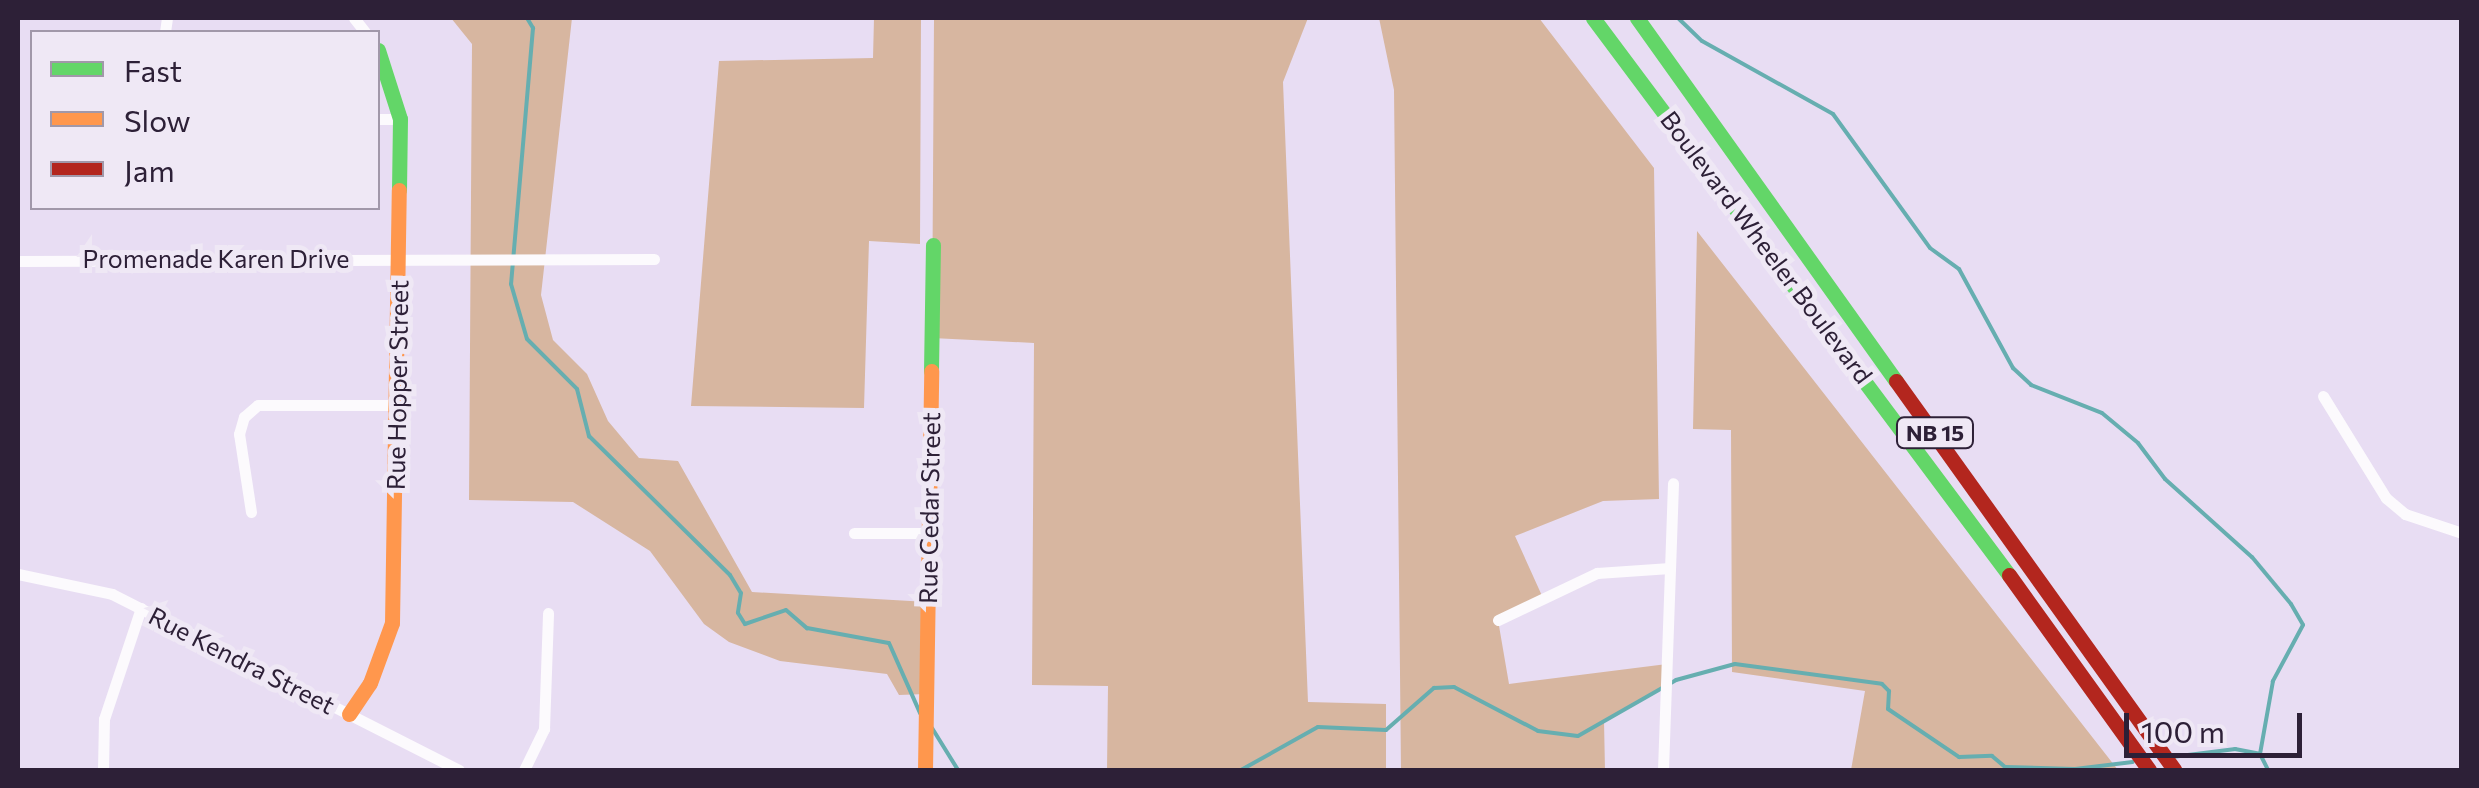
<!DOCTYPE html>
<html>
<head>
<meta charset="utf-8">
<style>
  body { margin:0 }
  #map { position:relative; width:2479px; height:788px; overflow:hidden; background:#e8ddf3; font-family:Commissioner,sans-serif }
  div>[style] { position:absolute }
  .forest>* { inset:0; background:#d7b6a0 }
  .stream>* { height:4px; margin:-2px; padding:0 2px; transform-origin:2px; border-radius:2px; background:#66aeb0 }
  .street>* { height:11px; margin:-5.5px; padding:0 5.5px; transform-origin:5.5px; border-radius:5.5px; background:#fcfafd }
  .fast>* { height:15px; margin:-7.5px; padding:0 7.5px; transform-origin:7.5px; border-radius:7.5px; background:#63d668 }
  .slow>* { height:15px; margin:-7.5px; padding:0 7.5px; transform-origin:7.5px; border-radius:7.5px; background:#ff974d }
  .jam>* { height:15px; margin:-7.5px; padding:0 7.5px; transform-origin:7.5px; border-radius:7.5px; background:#b3261e }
  span { translate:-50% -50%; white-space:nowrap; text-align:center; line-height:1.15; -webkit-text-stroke:10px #efe8f5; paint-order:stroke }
  .shield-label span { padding:2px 8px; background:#efe8f5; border:2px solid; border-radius:8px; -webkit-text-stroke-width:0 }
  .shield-label { font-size:22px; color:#2d2037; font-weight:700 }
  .street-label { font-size:25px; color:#2d2037 }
  .frame { position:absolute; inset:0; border:20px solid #2d2037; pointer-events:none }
  .legend { position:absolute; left:30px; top:30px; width:350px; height:180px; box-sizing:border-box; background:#efe8f5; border:2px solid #a198a9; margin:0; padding:12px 18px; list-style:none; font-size:30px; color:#2d2037 }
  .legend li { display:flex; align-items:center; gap:20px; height:50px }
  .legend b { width:50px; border:2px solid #a198a9 }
  .scale { position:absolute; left:2124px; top:713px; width:178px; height:45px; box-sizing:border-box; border:5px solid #2d2037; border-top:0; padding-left:12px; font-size:30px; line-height:35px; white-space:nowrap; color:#2d2037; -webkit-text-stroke:8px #efe8f5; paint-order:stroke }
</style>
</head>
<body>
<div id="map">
  <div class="forest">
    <i style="clip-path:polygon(451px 18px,572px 18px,541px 295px,553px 340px,587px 374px,608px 421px,639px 458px,678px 461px,752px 592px,928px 602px,926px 694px,899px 695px,887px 674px,780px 661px,729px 642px,704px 624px,650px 551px,573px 502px,469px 500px,472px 44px)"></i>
    <i style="clip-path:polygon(874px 18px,921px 18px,920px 244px,869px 241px,864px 408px,691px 406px,719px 61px,873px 58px)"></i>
    <i style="clip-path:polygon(934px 18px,1308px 18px,1283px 82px,1308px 702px,1386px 704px,1386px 770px,1107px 770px,1108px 686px,1032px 685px,1034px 343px,932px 338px)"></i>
    <i style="clip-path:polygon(1379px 18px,1539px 18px,1654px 168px,1659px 499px,1603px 501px,1515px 536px,1543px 598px,1498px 620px,1509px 684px,1667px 664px,1666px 685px,1604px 721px,1605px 770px,1401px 770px,1394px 90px)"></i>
    <i style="clip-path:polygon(1697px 231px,2118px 770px,1851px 770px,1865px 691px,1732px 672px,1731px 430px,1693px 429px)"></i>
  </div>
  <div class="stream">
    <i style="left:527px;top:18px;width:12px;rotate:59deg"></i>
    <i style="left:533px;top:28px;width:257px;rotate:94.9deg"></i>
    <i style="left:511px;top:284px;width:57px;rotate:73.8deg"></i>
    <i style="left:527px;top:339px;width:71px;rotate:45deg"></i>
    <i style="left:577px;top:389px;width:49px;rotate:75.7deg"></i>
    <i style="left:589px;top:436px;width:198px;rotate:44.6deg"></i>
    <i style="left:730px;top:575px;width:21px;rotate:59deg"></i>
    <i style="left:741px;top:593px;width:20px;rotate:99deg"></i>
    <i style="left:738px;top:613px;width:13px;rotate:58deg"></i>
    <i style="left:745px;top:624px;width:43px;rotate:-18.9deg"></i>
    <i style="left:786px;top:610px;width:28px;rotate:41deg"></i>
    <i style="left:807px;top:628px;width:83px;rotate:10.4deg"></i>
    <i style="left:889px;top:643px;width:77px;rotate:66.1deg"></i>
    <i style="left:1678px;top:18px;width:33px;rotate:44deg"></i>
    <i style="left:1702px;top:41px;width:150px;rotate:29.1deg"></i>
    <i style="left:1833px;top:114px;width:165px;rotate:54.1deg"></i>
    <i style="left:1930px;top:248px;width:36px;rotate:36deg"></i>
    <i style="left:1959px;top:269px;width:113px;rotate:61.4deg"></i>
    <i style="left:2013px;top:368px;width:25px;rotate:43deg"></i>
    <i style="left:2031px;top:385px;width:76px;rotate:21.5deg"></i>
    <i style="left:2102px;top:413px;width:47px;rotate:39.8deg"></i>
    <i style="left:2138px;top:443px;width:45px;rotate:53.1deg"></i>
    <i style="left:2165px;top:479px;width:117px;rotate:41.9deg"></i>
    <i style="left:2252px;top:557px;width:61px;rotate:50.3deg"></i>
    <i style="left:2291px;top:604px;width:24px;rotate:60deg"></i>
    <i style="left:2303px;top:625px;width:64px;rotate:118.2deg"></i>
    <i style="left:2273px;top:681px;width:74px;rotate:100.1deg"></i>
    <i style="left:2260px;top:754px;width:18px;rotate:63deg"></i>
    <i style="left:932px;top:728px;width:49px;rotate:58.2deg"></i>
    <i style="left:2172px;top:757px;width:64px;rotate:-7.2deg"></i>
    <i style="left:2235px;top:749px;width:25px;rotate:11deg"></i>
    <i style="left:1241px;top:770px;width:88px;rotate:-29.2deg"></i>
    <i style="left:1318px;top:727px;width:68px;rotate:2.5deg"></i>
    <i style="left:1386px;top:730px;width:64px;rotate:-41.2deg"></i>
    <i style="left:1434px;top:688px;width:20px;rotate:-3deg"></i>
    <i style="left:1454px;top:687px;width:95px;rotate:27.6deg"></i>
    <i style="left:1538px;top:731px;width:40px;rotate:7.1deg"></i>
    <i style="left:1578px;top:736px;width:113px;rotate:-29.7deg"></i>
    <i style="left:1676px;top:680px;width:61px;rotate:-15.2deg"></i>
    <i style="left:1735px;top:664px;width:148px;rotate:7.7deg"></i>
    <i style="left:1882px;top:684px;width:10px;rotate:45deg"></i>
    <i style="left:1889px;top:691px;width:18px;rotate:93deg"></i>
    <i style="left:1888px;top:709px;width:86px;rotate:34.1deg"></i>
    <i style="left:1959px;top:757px;width:33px;rotate:-2deg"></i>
    <i style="left:1992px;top:756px;width:17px;rotate:40deg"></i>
    <i style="left:2005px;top:767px;width:70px;rotate:1.6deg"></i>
    <i style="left:2075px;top:769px;width:58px;rotate:-6.9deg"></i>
  </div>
  <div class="street">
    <i style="left:354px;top:18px;width:18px;rotate:52deg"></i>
    <i style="left:165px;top:32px;width:14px;rotate:-82deg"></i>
    <i style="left:378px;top:119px;width:22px"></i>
    <i style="left:18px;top:261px;width:636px;rotate:-0.18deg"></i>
    <i style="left:2323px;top:396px;width:120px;rotate:58.3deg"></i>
    <i style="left:2386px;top:498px;width:25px;rotate:40deg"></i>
    <i style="left:2405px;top:514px;width:60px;rotate:18.4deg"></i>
    <i style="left:251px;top:512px;width:79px;rotate:-98.7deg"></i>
    <i style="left:239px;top:434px;width:18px;rotate:-74deg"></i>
    <i style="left:244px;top:417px;width:18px;rotate:-41deg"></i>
    <i style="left:258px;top:405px;width:140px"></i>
    <i style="left:854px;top:533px;width:75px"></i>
    <i style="left:18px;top:574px;width:96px;rotate:12deg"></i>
    <i style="left:112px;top:594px;width:389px;rotate:26.9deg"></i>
    <i style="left:1498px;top:620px;width:110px;rotate:-25.4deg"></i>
    <i style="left:1597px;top:573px;width:73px;rotate:-3.9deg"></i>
    <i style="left:103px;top:770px;width:51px;rotate:-88.9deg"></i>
    <i style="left:104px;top:719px;width:117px;rotate:-71.6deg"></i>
    <i style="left:524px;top:770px;width:46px;rotate:-64deg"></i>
    <i style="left:544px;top:729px;width:116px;rotate:-88deg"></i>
    <i style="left:1663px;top:770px;width:287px;rotate:-88deg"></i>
  </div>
  <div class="fast">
    <i style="left:1593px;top:18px;width:695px;rotate:53.25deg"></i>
    <i style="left:1637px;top:18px;width:446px;rotate:54.5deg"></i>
    <i style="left:378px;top:50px;width:72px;rotate:72.3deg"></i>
    <i style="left:400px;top:119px;width:71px;rotate:90.8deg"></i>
    <i style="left:931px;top:371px;width:126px;rotate:-89.1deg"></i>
  </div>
  <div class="slow">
    <i style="left:349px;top:714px;width:37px;rotate:-56deg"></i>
    <i style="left:370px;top:683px;width:64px;rotate:-69.9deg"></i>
    <i style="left:392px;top:623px;width:433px;rotate:-89.1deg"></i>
    <i style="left:925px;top:770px;width:399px;rotate:-89.1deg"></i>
  </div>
  <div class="jam">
    <i style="left:1896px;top:381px;width:478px;rotate:54.4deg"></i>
    <i style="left:2009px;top:575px;width:240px;rotate:54.3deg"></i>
  </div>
  <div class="shield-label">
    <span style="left:1935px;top:433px">NB 15</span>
  </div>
  <div class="street-label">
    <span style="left:1767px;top:247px;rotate:53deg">Boulevard Wheeler Boulevard</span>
    <span style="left:216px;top:258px">Promenade Karen Drive</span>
    <span style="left:397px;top:385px;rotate:-89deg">Rue Hopper Street</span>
    <span style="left:929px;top:508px;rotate:-89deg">Rue Cedar Street</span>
    <span style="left:242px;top:660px;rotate:27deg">Rue Kendra Street</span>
  </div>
  <div class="frame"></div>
  <ul class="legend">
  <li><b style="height:12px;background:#63d668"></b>Fast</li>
  <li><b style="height:12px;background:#ff974d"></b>Slow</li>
  <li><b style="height:12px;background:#b3261e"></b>Jam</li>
  </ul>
  <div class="scale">100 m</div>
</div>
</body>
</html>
